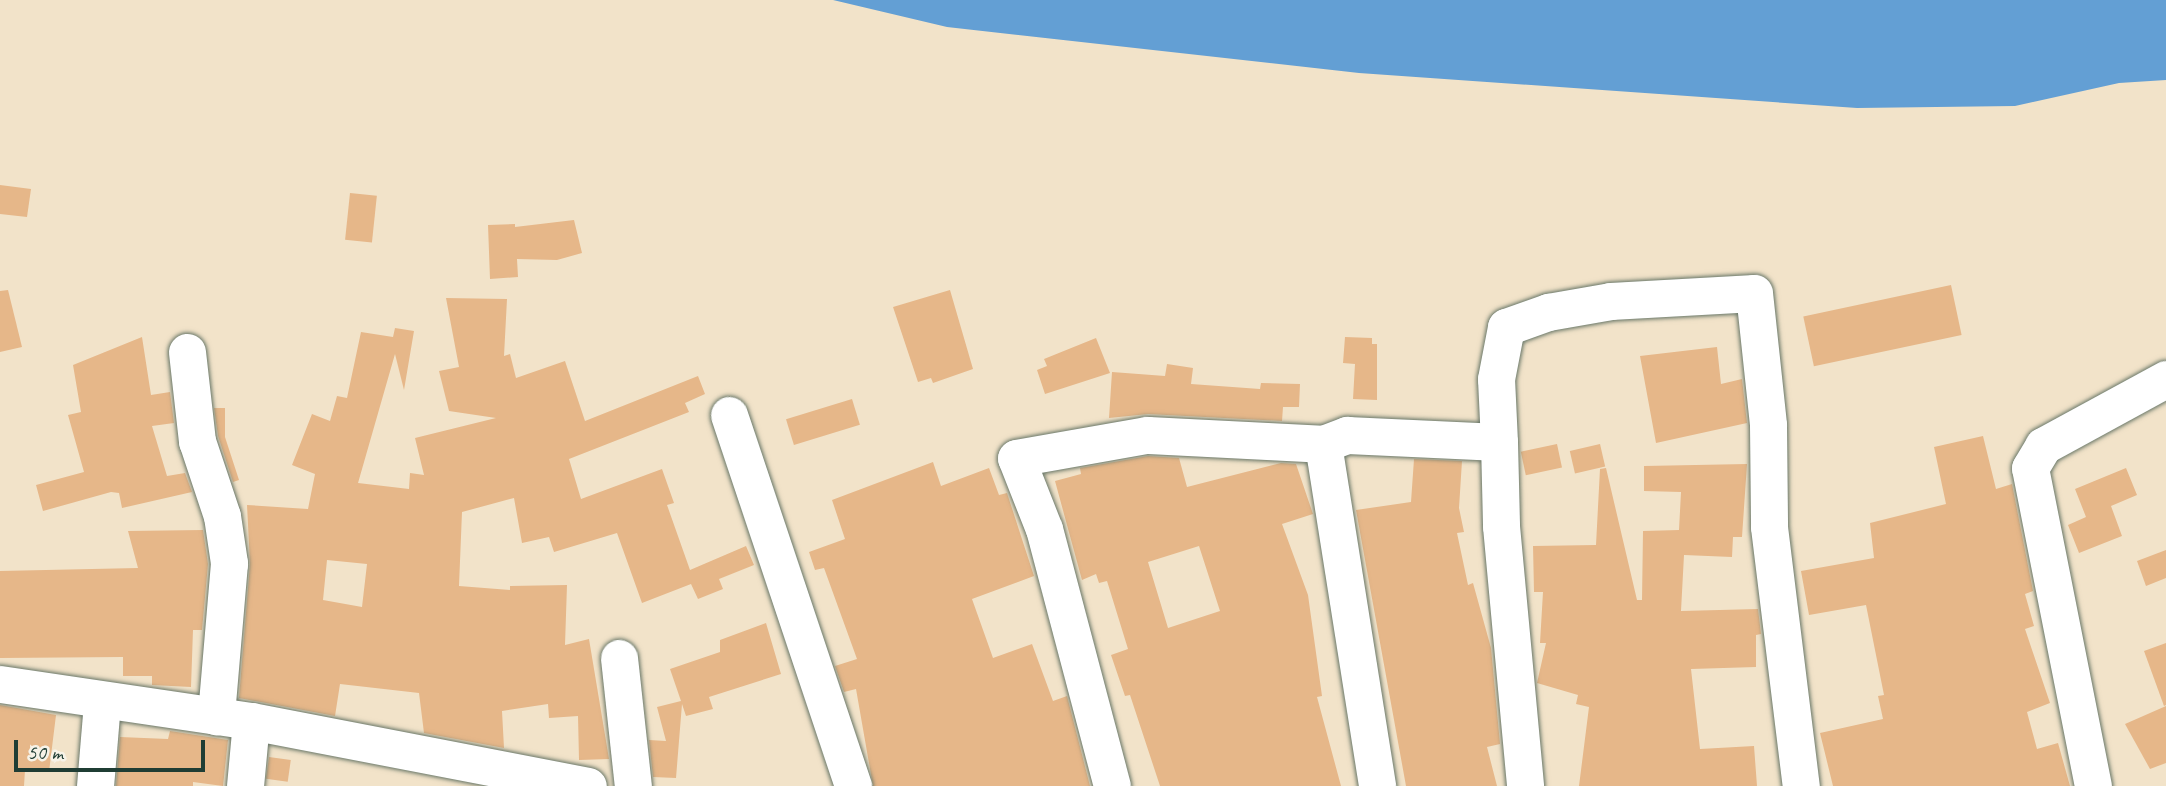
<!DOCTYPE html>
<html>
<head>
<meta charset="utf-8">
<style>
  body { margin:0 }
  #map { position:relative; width:2166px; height:786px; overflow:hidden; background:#f2e3c9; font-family:Caveat,sans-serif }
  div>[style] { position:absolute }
  .water>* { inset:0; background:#639fd4 }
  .building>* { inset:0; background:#e6b789; transform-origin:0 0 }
  .roads { filter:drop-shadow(0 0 2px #697768) drop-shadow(0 0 2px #697768) }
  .minor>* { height:37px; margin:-18.5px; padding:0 18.5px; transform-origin:18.5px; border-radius:18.5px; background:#fff }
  span { translate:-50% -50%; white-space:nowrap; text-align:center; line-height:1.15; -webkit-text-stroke:6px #f7f3e8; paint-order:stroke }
  .scale { position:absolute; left:14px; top:740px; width:191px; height:32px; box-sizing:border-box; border:4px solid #1f3d34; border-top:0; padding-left:9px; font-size:21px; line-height:24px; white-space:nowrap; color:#1f3d34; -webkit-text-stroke:5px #f7f3e8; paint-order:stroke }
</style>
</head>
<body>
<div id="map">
  <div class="water">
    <i style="clip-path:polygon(833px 0,2166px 0,2166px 80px,2119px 83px,2015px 106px,1857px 108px,1359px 73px,947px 27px)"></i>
  </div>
  <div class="building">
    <i style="clip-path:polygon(0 185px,31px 189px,27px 217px,0 214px)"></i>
    <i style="left:350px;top:193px;width:27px;height:47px;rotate:6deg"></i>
    <i style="clip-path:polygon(574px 220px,582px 253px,557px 260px,517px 259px,518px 277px,490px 279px,488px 225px,515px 224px,515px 227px)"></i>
    <i style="left:1951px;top:285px;width:51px;height:151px;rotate:78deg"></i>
    <i style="clip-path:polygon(8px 290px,22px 347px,0 352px,0 291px)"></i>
    <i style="clip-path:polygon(950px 290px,973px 369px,933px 383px,931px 378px,918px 382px,893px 307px)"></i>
    <i style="clip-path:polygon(evenodd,446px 298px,507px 299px,504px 356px,510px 354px,516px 378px,565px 361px,585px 421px,698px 376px,705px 394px,685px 403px,689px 412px,569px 459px,581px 499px,662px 469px,674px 503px,667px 505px,690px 570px,746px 546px,754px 565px,719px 579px,723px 589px,698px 599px,691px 584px,642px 603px,617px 533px,554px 552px,549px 537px,522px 543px,514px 498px,462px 512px,459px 586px,510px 590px,510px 586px,567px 585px,565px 645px,589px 639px,609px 759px,579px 760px,578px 716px,549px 718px,548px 704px,502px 711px,504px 748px,424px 733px,419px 693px,340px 684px,335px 716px,239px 698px,250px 564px,247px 505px,308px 509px,315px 474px,292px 465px,312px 414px,330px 421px,337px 396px,347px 398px,361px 332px,393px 337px,395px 328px,414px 331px,404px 390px,395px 354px,358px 483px,409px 489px,410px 473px,424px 475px,415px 438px,496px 418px,449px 411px,439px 371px,459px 367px,446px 298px,327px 560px,367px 564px,362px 607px,323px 600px,327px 560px)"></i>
    <i style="clip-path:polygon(142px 337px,151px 395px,170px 392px,174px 423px,152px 426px,167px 476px,185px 473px,192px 492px,122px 508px,119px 493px,111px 492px,43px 511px,36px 485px,84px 472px,68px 415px,81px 412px,73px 365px)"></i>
    <i style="clip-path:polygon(1345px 337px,1372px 338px,1372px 344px,1377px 344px,1377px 400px,1353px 399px,1355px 364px,1343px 363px)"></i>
    <i style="clip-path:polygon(1096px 338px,1110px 373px,1045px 394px,1037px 370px,1047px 366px,1044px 359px)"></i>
    <i style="clip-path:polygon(1717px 347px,1721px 384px,1742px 379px,1747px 423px,1656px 443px,1640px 356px)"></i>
    <i style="clip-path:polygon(1167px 364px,1193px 368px,1191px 384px,1260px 389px,1261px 383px,1300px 384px,1299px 407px,1283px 407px,1282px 421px,1148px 414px,1109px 418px,1112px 372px,1165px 376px)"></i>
    <i style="left:852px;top:399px;width:27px;height:69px;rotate:73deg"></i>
    <i style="clip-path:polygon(214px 408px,225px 408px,225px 437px,239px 480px,233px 482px,218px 436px)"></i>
    <i style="clip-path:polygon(1983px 436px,1996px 489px,2012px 484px,2033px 591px,2025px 594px,2034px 626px,2025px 629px,2050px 703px,2027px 712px,2037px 749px,2058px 743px,2070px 786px,1833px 786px,1820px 733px,1883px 719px,1878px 696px,1884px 695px,1866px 605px,1809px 615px,1801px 571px,1874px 558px,1870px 523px,1946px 504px,1934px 447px)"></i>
    <i style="left:1557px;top:444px;width:24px;height:37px;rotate:78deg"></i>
    <i style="left:1600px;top:444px;width:23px;height:31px;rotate:77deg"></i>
    <i style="clip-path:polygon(evenodd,1148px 456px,1179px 458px,1187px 487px,1281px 463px,1296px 464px,1313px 514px,1282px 524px,1308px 595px,1322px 696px,1317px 697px,1341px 786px,1160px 786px,1130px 695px,1125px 696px,1111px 655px,1128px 649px,1107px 581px,1099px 583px,1096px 574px,1082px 580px,1055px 481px,1081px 474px,1080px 468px,1148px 456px,1199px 546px,1220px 611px,1168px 628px,1148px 562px,1199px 546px)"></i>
    <i style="clip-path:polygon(1414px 459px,1462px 461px,1459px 508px,1464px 532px,1457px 533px,1468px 585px,1473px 583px,1491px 648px,1500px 744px,1487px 747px,1497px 786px,1406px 786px,1356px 510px,1411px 502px)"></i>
    <i style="clip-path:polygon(933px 462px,941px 486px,989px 468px,999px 495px,1007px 493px,1034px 576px,972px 599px,993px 658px,1032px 644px,1053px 701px,1067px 696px,1090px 786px,873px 786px,856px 689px,844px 692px,835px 666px,857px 659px,824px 568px,815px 570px,809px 552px,845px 539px,832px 500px)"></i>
    <i style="clip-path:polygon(1747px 464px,1742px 537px,1733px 537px,1732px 557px,1684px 555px,1681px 611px,1758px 609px,1761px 634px,1756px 635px,1756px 667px,1691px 669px,1700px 749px,1754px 746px,1757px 786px,1579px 786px,1589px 707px,1576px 704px,1578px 695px,1537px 683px,1546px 643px,1540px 643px,1543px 592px,1534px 592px,1533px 546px,1596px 545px,1600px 469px,1606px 468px,1637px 600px,1642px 600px,1643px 531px,1679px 530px,1681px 492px,1644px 491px,1644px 466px)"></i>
    <i style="clip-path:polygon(2126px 468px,2137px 495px,2111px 506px,2122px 536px,2079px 553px,2068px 525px,2086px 517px,2075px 489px)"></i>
    <i style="clip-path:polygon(203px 530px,208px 564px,202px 630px,193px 630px,191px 687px,152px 685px,152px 676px,123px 676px,123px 657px,0 658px,0 571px,138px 568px,128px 531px)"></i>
    <i style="clip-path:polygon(2166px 550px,2166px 578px,2146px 586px,2137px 561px)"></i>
    <i style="clip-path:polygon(766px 623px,781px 674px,709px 697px,713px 709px,686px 716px,682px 704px,676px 778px,653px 777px,649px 740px,666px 741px,657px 707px,681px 701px,670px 669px,720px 652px,720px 640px)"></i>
    <i style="clip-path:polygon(2166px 643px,2166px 705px,2164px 706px,2144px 651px)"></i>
    <i style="clip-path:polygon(0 705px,56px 715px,49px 772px,25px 770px,24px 786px,0 786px)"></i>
    <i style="clip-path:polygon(2166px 706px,2166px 763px,2150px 769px,2125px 724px)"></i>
    <i style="clip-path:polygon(170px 731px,228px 740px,223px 786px,193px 782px,193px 786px,116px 786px,120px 737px,168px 739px)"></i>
    <i style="left:269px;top:757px;width:22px;height:22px;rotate:8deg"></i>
  </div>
  <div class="roads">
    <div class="minor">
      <i style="left:187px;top:352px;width:90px;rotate:83.6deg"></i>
      <i style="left:197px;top:441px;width:79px;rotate:71.6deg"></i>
      <i style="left:222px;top:516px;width:48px;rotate:81.5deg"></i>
      <i style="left:229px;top:563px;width:154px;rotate:94.9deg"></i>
      <i style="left:729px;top:415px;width:391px;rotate:71.5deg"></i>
      <i style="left:1499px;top:442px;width:63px;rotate:-92.7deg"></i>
      <i style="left:1496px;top:379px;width:53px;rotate:-79.1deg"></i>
      <i style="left:1506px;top:327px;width:45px;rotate:-19.7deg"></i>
      <i style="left:1548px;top:312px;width:64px;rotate:-9.9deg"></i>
      <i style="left:1611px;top:301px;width:143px;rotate:-3.2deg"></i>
      <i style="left:1754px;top:293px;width:133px;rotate:83.9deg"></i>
      <i style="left:1768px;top:425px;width:102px;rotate:89.4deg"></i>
      <i style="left:1769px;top:527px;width:261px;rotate:83deg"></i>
      <i style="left:1323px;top:444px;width:26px;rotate:-21deg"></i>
      <i style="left:1347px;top:435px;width:152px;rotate:2.6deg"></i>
      <i style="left:1499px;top:442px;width:84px;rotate:88.6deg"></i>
      <i style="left:1501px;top:526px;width:261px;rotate:84.7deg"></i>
      <i style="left:619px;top:658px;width:129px;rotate:83.8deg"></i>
      <i style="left:0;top:684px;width:254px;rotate:8.4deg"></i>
      <i style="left:251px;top:721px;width:343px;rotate:10.9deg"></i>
      <i style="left:95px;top:786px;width:84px;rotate:-85.2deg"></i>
      <i style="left:245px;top:786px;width:65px;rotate:-84.7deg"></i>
      <i style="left:1112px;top:786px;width:266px;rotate:-104.8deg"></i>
      <i style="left:1044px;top:529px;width:76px;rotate:-111.5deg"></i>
      <i style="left:1016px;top:458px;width:133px;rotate:-10deg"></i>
      <i style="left:1147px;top:435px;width:176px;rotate:2.9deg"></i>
      <i style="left:1323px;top:444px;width:346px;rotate:81deg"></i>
      <i style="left:2093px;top:786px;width:324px;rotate:-101.2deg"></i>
      <i style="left:2030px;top:468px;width:26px;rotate:-59deg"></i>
      <i style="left:2043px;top:446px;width:140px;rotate:-28.6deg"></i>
    </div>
  </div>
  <div class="scale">50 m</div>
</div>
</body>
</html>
